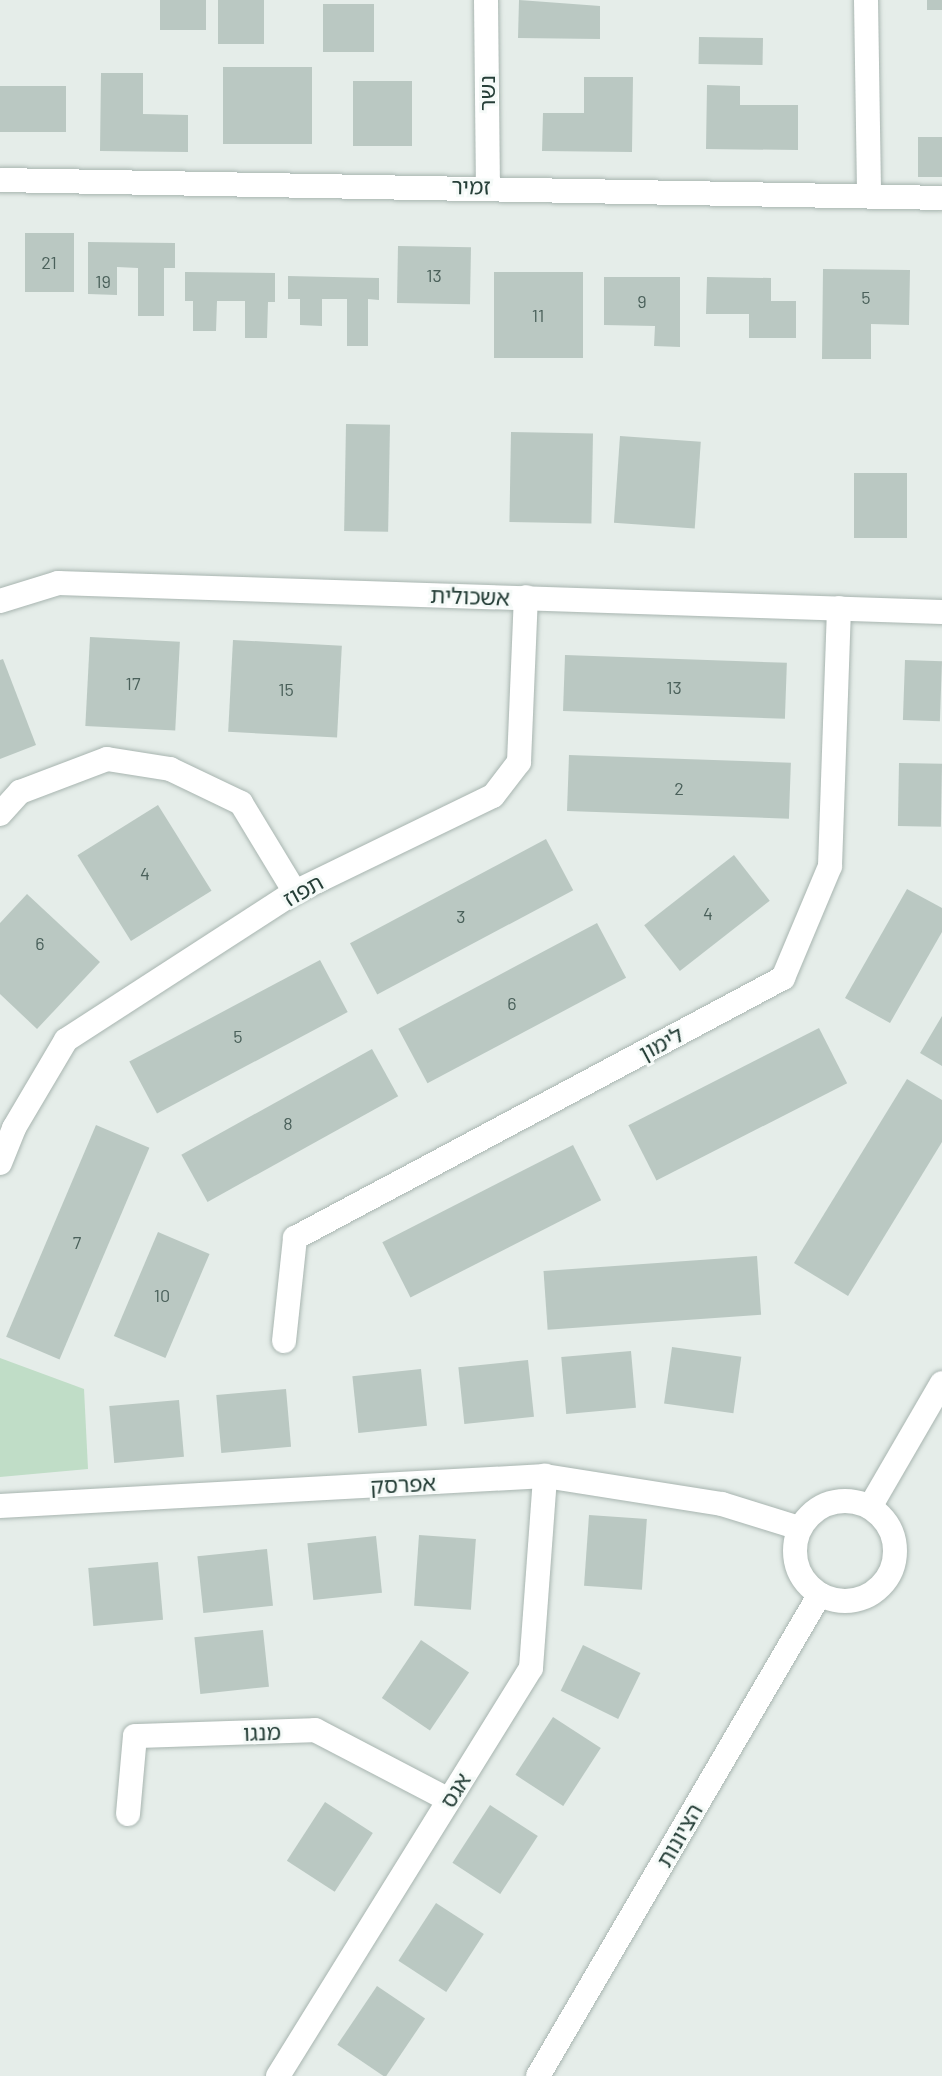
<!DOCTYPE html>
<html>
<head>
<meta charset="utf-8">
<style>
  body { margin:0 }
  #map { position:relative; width:942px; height:2076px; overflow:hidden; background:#e5ede9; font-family:Barlow,"Noto Sans Hebrew",sans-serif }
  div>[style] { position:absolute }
  .green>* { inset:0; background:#c0ddc7 }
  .building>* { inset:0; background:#bac8c2; transform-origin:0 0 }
  .roads { filter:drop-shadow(0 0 2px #a8b5b0) drop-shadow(0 0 2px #a8b5b0) }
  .minor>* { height:24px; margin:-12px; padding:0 12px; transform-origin:12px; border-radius:12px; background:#fff }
  .minor>.ring { margin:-12px; padding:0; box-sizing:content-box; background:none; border:24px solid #fff; border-radius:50% }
  span { translate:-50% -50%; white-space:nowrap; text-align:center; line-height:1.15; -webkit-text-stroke:6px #f5faf8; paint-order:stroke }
  .number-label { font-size:18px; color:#4a605a }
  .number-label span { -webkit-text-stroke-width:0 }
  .street-label { font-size:22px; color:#253e37 }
</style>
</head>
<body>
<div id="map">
  <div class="green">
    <i style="clip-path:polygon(0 1358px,84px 1389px,88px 1469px,0 1477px)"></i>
  </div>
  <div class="building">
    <i style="left:160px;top:0;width:46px;height:30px"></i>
    <i style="left:218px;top:0;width:46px;height:44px"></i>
    <i style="clip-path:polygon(519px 0,600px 6px,600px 39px,518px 38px)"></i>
    <i style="left:927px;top:0;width:15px;height:10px"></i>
    <i style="left:323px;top:4px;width:51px;height:48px"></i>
    <i style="left:699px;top:37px;width:64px;height:27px;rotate:1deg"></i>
    <i style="left:223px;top:67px;width:89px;height:77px"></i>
    <i style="clip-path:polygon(101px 73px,143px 73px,143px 114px,188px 115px,188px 152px,100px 151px)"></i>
    <i style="clip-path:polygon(584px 77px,633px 77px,632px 152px,542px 151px,543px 113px,584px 113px)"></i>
    <i style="left:353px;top:81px;width:59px;height:65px"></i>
    <i style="clip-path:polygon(707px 85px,740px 86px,740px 105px,798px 105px,798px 150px,706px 149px)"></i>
    <i style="left:0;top:86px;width:66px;height:46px"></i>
    <i style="left:918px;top:137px;width:24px;height:40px"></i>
    <i style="left:25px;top:233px;width:49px;height:59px"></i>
    <i style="clip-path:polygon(88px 242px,175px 243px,175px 268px,164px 268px,164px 316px,138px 316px,138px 268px,117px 267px,117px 295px,88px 294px)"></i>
    <i style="left:398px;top:246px;width:73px;height:57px;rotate:1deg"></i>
    <i style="clip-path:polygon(823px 269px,910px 270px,909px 325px,871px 324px,871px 359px,822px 359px)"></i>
    <i style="clip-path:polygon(185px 272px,275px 273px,275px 302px,268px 302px,267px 338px,245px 338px,245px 301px,217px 301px,216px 331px,193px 331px,193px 301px,185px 301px)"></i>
    <i style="left:494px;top:272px;width:89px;height:86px"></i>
    <i style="clip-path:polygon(288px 276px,379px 278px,379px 300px,368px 299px,368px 346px,347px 346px,347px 299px,322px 299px,322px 326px,300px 325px,300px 299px,288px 299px)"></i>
    <i style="clip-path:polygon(604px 277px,680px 277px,680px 347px,654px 346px,655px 326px,604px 325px)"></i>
    <i style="clip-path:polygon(707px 277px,771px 278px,771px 301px,796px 301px,796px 338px,749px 338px,749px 314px,706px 314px)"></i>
    <i style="left:346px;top:424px;width:44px;height:107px;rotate:1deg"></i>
    <i style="left:511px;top:432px;width:82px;height:90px;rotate:1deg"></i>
    <i style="left:620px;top:436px;width:81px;height:87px;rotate:4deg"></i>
    <i style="left:854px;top:473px;width:53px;height:65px"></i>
    <i style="left:90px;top:637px;width:90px;height:89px;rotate:3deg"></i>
    <i style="left:233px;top:640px;width:109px;height:92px;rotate:3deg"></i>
    <i style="left:565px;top:655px;width:222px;height:56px;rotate:2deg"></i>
    <i style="clip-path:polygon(3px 659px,36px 745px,0 759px,0 660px)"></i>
    <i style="left:905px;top:660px;width:37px;height:60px;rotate:2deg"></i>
    <i style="left:569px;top:755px;width:222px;height:56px;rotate:2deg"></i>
    <i style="left:899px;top:763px;width:43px;height:63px;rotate:1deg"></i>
    <i style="left:158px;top:805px;width:101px;height:95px;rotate:58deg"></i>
    <i style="left:546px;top:839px;width:58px;height:222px;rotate:62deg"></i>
    <i style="left:734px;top:855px;width:58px;height:114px;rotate:52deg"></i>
    <i style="clip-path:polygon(907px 889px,942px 908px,942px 932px,890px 1023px,845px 998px)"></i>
    <i style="clip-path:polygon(27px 894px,100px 962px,37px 1029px,0 994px,0 923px)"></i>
    <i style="left:597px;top:923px;width:62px;height:225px;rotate:62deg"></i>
    <i style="left:320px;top:960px;width:59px;height:216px;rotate:62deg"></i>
    <i style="clip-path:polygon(942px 1016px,942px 1066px,920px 1053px)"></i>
    <i style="left:819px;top:1028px;width:62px;height:214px;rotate:63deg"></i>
    <i style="left:372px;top:1049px;width:54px;height:218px;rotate:61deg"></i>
    <i style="clip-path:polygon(907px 1079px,942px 1100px,942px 1142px,848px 1296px,794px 1263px)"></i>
    <i style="left:96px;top:1125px;width:58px;height:230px;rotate:23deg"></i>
    <i style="left:573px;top:1145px;width:62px;height:214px;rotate:63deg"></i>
    <i style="left:158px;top:1232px;width:56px;height:113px;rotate:23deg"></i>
    <i style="left:757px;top:1256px;width:59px;height:214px;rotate:86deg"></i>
    <i style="left:672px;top:1347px;width:70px;height:57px;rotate:8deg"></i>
    <i style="left:631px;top:1351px;width:57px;height:70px;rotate:85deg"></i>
    <i style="left:528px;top:1360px;width:57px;height:70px;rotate:84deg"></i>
    <i style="left:421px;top:1369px;width:57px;height:69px;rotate:84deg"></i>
    <i style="left:286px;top:1389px;width:58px;height:70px;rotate:85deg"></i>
    <i style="left:179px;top:1400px;width:57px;height:70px;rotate:85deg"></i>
    <i style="left:589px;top:1515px;width:58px;height:71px;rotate:4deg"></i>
    <i style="left:419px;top:1535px;width:57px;height:71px;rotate:4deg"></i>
    <i style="left:376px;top:1536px;width:57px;height:69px;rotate:84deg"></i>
    <i style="left:267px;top:1549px;width:57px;height:70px;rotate:84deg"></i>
    <i style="left:158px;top:1562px;width:58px;height:70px;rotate:85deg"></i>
    <i style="left:263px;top:1630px;width:57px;height:69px;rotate:84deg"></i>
    <i style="left:421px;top:1640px;width:58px;height:70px;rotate:34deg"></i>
    <i style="left:583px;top:1645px;width:64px;height:51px;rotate:26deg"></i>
    <i style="left:553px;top:1717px;width:57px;height:69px;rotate:33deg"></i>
    <i style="left:325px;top:1802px;width:57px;height:70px;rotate:33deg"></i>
    <i style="left:490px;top:1805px;width:57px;height:69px;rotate:33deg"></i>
    <i style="left:436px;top:1903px;width:57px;height:69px;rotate:33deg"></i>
    <i style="left:377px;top:1986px;width:58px;height:71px;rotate:34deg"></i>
  </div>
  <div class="roads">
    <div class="minor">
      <i style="left:486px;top:0;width:186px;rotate:89.4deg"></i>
      <i style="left:866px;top:0;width:194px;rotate:89.1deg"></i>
      <i style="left:0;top:180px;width:942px;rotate:1.09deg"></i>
      <i style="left:0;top:601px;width:61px;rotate:-17.2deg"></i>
      <i style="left:58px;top:583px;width:884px;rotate:1.88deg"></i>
      <i style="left:0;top:814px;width:30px;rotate:-48deg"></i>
      <i style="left:20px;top:792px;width:93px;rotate:-20.8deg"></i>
      <i style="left:107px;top:759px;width:64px;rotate:9deg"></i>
      <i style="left:170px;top:769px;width:79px;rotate:25.6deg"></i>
      <i style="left:241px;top:803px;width:104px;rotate:58.8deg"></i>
      <i style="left:0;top:1163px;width:38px;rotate:-68deg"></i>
      <i style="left:14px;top:1128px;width:102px;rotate:-59.4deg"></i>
      <i style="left:66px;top:1040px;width:273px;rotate:-32.9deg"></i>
      <i style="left:295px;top:892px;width:220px;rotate:-25.9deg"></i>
      <i style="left:493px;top:796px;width:43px;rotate:-52.6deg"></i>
      <i style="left:519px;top:762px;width:165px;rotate:-87.6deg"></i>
      <i style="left:284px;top:1341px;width:104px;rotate:-83.9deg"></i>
      <i style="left:295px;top:1238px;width:553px;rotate:-28.05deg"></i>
      <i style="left:783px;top:978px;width:121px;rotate:-67.2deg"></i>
      <i style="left:830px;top:866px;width:258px;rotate:-88deg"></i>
      <i class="ring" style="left:795px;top:1501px;width:76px;height:76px"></i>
      <i style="left:0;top:1506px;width:546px;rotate:-3.15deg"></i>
      <i style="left:545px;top:1476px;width:179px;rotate:9deg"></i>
      <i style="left:722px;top:1504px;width:81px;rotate:17.3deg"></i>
      <i style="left:870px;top:1507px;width:143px;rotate:-59.9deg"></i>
      <i style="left:128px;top:1814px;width:78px;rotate:-84.9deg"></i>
      <i style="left:135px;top:1736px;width:180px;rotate:-1.9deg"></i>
      <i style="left:315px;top:1730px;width:151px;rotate:27.6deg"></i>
      <i style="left:278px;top:2076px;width:480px;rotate:-58.2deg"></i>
      <i style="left:531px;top:1668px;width:193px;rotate:-85.8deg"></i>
      <i style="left:538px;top:2076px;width:558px;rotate:-59.67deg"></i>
    </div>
  </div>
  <div class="number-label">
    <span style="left:49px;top:262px">21</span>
    <span style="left:434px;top:275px">13</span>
    <span style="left:103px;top:281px">19</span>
    <span style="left:866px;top:297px">5</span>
    <span style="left:642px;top:301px">9</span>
    <span style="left:538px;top:315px">11</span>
    <span style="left:133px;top:683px">17</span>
    <span style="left:674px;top:687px">13</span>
    <span style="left:286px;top:689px">15</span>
    <span style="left:679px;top:788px">2</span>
    <span style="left:145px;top:873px">4</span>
    <span style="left:708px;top:913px">4</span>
    <span style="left:461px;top:916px">3</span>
    <span style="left:40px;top:943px">6</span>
    <span style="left:512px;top:1003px">6</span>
    <span style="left:238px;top:1036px">5</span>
    <span style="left:288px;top:1123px">8</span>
    <span style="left:77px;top:1242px">7</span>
    <span style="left:162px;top:1295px">10</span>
  </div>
  <div class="street-label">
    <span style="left:487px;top:93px;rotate:-90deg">נשר</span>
    <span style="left:471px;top:186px;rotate:1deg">זמיר</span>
    <span style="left:470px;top:596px;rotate:2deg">אשכולית</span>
    <span style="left:303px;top:890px;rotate:-29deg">תפוז</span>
    <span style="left:661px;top:1043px;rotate:-28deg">לימון</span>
    <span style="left:403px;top:1484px;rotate:-3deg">אפרסק</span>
    <span style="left:262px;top:1732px;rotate:-2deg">מנגו</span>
    <span style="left:455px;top:1790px;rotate:-58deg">אגס</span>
    <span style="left:679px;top:1835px;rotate:-60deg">הציונות</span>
  </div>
</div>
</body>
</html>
